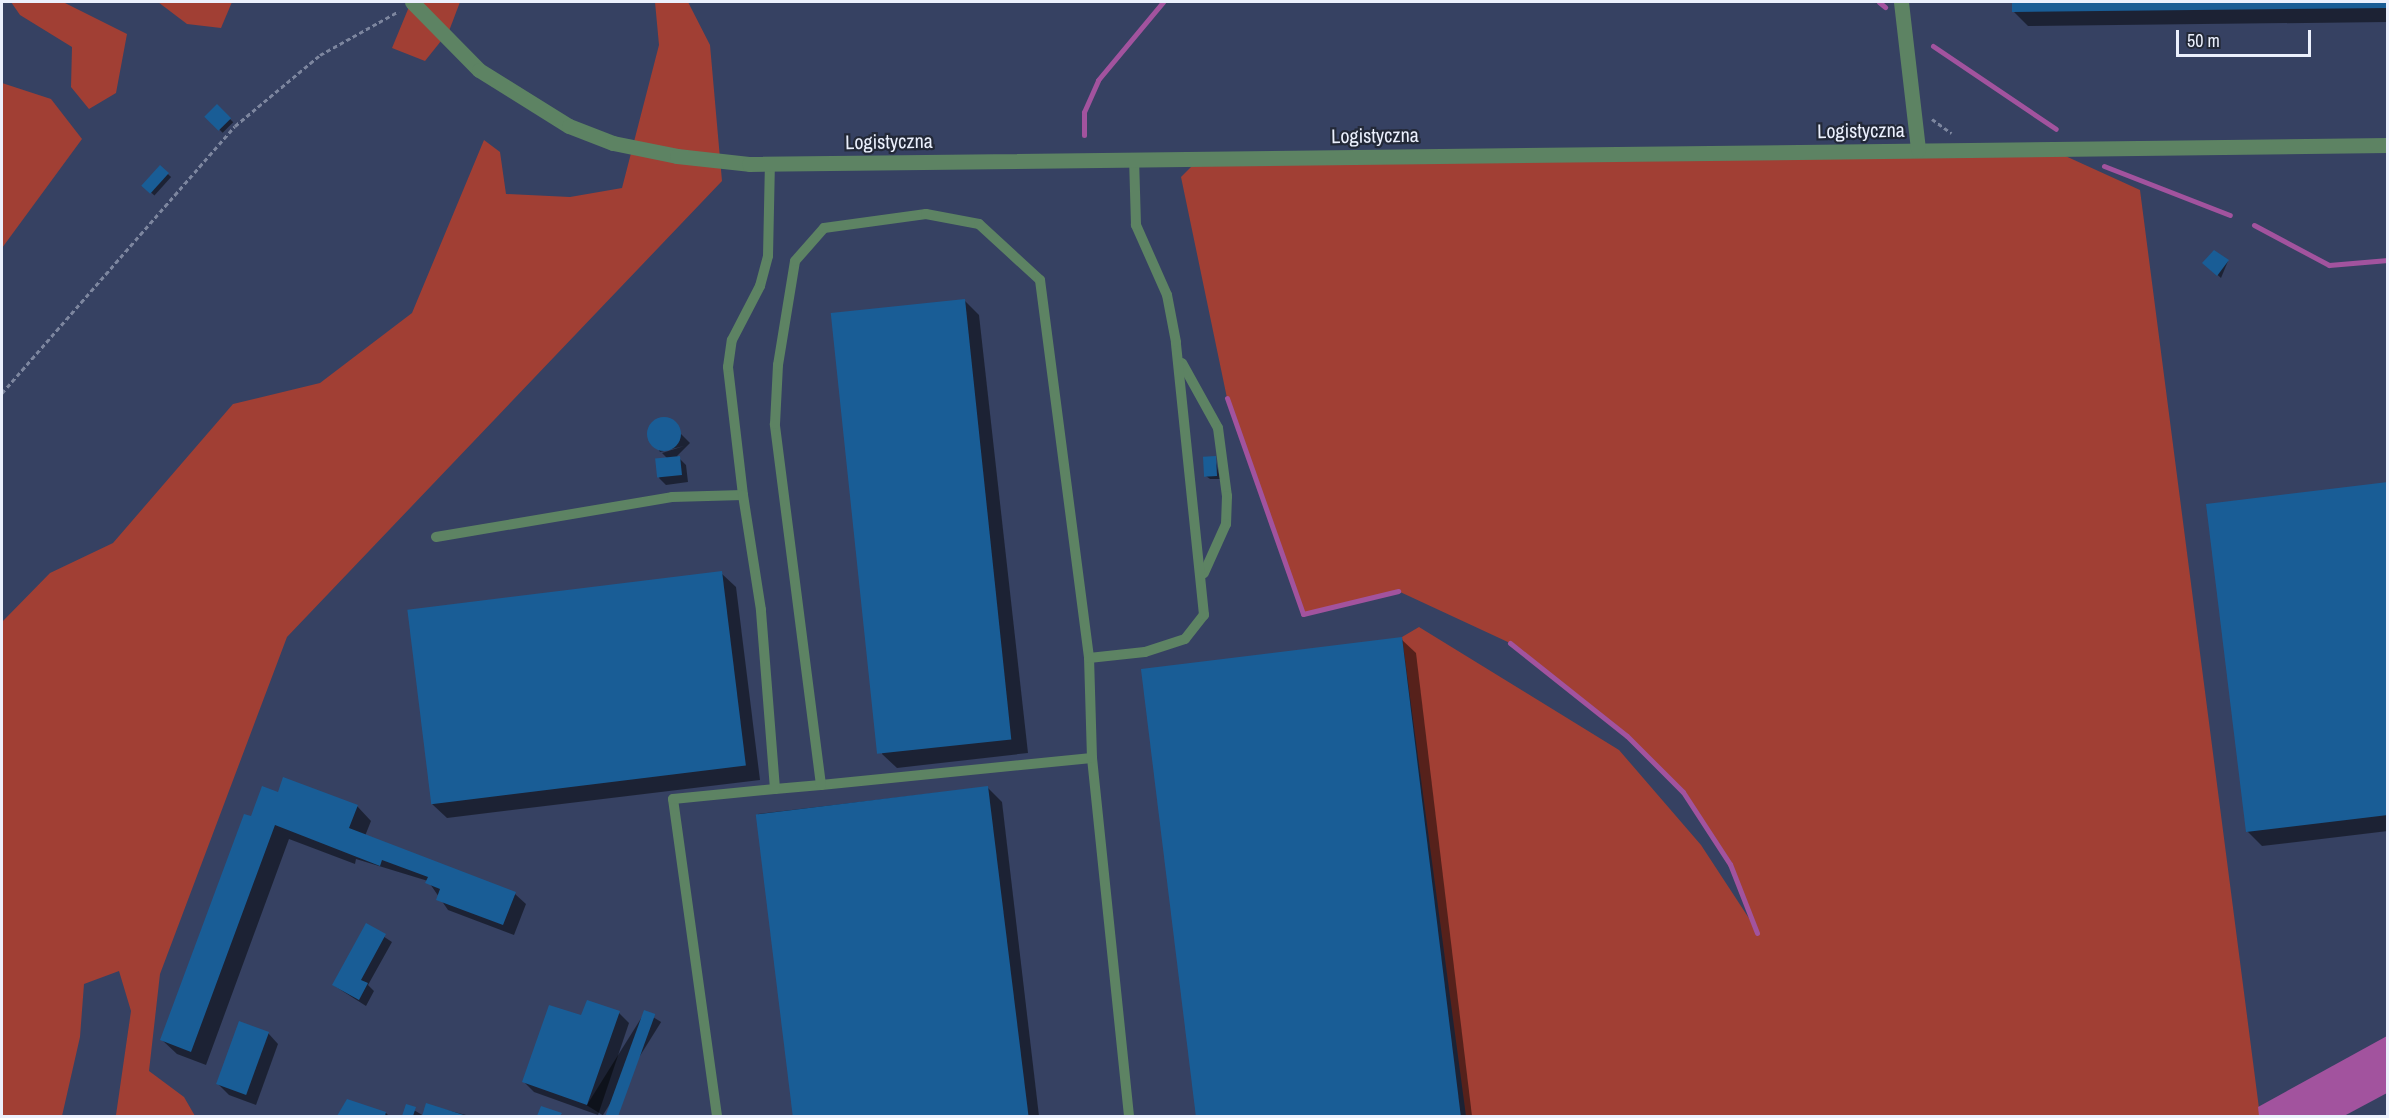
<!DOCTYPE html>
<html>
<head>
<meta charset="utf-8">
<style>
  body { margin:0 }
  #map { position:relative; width:2389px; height:1118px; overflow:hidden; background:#364162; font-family:"Archivo Narrow",sans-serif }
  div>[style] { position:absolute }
  .green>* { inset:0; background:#a13f34 }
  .water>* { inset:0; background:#a2539e }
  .shadow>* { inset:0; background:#0007; transform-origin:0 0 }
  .stream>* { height:5px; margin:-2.5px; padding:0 2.5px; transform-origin:2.5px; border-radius:2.5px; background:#a2539e }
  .building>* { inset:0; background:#195d96; transform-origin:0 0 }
  .round { border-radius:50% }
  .path>* { height:3px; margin-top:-1.5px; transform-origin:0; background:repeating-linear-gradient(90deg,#7d869f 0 4.5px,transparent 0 7.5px) }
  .lane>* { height:10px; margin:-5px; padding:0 5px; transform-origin:5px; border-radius:5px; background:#5d8363 }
  .street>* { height:15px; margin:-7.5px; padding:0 7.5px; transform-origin:7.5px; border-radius:7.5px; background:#5d8363 }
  span { translate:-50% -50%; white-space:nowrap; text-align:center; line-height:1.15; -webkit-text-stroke:4.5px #232938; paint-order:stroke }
  .street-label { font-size:20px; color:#ebf0fd }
  .frame { position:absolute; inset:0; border:3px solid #ebf0fd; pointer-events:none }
  .scale { position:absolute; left:2176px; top:30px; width:135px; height:27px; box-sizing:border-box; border:3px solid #ebf0fd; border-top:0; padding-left:8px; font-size:18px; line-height:21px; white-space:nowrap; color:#ebf0fd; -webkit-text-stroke:4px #232938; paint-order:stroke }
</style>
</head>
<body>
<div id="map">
  <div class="green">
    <i style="clip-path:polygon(11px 2px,63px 2px,127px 34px,116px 93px,89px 109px,71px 87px,72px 47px,20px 15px)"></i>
    <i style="clip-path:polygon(158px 2px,232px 2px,221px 28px,187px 24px)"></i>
    <i style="clip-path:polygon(411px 2px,460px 2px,449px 31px,425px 61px,392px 48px)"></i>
    <i style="clip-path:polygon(655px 2px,688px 2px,710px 45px,722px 181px,287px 637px,160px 974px,149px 1071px,184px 1097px,195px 1116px,116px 1115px,131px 1011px,119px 971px,84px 984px,80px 1037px,62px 1116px,2px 1116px,2px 622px,50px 573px,113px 543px,233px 404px,320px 383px,412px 313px,484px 140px,500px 152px,506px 194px,570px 197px,622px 188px,659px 45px)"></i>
    <i style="clip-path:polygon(2px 83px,51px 99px,82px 139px,2px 248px)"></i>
    <i style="clip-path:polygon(2050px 149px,2140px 190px,2260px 1116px,1466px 1116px,1402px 637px,1419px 627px,1619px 750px,1701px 845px,1756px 929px,1730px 864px,1683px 792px,1627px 736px,1510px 643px,1398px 591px,1303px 614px,1227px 398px,1181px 177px,1200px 158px)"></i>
  </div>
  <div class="water">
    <i style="clip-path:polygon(2387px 1036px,2387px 1093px,2344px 1116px,2259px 1116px,2258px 1107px)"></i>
  </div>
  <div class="shadow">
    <i style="clip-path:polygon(2013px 2px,2388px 2px,2388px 22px,2028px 26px,2014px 12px)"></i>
    <i style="left:217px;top:106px;width:23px;height:15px;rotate:45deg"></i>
    <i style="left:160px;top:167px;width:15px;height:25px;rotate:42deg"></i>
    <i style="clip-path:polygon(2228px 261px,2221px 278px,2204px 263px)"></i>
    <i style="clip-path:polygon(964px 300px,979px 315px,1028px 753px,897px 768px,882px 754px)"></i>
    <i style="clip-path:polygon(665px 418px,690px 443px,677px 456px,686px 465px,688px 482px,666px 485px,659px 478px,668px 459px,662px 453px,684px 446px,660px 452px,648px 431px)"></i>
    <i style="clip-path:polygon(1215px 458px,1220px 479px,1210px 479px,1206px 476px)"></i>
    <i style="clip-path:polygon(2388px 483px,2388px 831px,2262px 846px,2247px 831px)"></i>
    <i style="clip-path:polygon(721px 573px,736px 587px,760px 780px,447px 818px,432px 804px)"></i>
    <i style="clip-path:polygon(1401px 639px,1416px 653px,1472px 1116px,1197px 1116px,1143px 670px)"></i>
    <i style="clip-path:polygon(987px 787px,1002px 802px,1039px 1116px,794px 1116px,758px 814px)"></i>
    <i style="clip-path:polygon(279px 794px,357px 806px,371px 821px,365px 836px,515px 894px,526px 904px,514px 935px,448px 910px,428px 881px,356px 859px,355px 864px,289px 839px,206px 1065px,177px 1054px,162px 1040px,252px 818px)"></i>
    <i style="clip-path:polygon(366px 925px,392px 942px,368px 985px,374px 991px,366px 1006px,333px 985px)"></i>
    <i style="left:645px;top:1012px;width:19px;height:110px;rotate:32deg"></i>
    <i style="clip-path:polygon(619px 1013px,629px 1023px,598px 1115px,534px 1092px,524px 1082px,582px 1017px)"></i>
    <i style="clip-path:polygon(268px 1033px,278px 1044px,256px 1105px,229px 1095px,218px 1084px)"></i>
    <i style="clip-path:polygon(348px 1101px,386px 1113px,389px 1116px,340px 1116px)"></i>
    <i style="clip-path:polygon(427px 1105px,470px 1116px,404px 1116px,407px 1106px,424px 1116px)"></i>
  </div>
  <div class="stream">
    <i style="left:1879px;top:2px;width:8px;rotate:40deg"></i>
    <i style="left:1933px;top:46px;width:148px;rotate:34deg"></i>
    <i style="left:1084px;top:135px;width:23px;rotate:-90deg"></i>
    <i style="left:1084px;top:112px;width:35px;rotate:-66deg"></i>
    <i style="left:1098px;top:80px;width:102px;rotate:-50.2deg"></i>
    <i style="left:2104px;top:166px;width:135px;rotate:21.3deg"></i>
    <i style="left:2254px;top:225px;width:85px;rotate:28.1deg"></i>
    <i style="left:2329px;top:265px;width:59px;rotate:-4.8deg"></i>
    <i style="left:1227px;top:398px;width:229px;rotate:70.6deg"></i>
    <i style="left:1303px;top:614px;width:98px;rotate:-13.6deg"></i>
    <i style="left:1510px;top:643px;width:149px;rotate:38.5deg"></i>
    <i style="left:1627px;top:736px;width:79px;rotate:45deg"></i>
    <i style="left:1683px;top:792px;width:86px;rotate:56.9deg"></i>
    <i style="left:1730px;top:864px;width:74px;rotate:68.6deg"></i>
  </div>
  <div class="building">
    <i style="clip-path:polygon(2012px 2px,2388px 2px,2388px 8px,2012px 12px)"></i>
    <i style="left:217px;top:104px;width:20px;height:18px;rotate:45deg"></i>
    <i style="left:160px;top:165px;width:12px;height:28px;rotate:42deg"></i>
    <i style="clip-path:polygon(2214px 250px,2229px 260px,2217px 276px,2202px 263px)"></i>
    <i style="left:965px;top:299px;width:443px;height:135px;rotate:84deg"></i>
    <i class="round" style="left:647px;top:417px;width:34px;height:34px"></i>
    <i style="left:680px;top:456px;width:19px;height:25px;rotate:84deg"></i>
    <i style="left:1216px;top:456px;width:20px;height:13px;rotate:87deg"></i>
    <i style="clip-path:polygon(2388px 482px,2388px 815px,2246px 832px,2206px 504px)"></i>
    <i style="left:722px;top:571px;width:196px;height:317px;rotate:83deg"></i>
    <i style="left:1402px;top:637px;width:482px;height:263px;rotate:83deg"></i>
    <i style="clip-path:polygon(283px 777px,358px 805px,349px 828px,516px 892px,503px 925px,436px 900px,440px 889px,425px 883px,428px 877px,382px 860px,380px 866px,275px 825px,191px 1052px,160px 1040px,244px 814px,251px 816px,262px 786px,278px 792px)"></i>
    <i style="left:988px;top:786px;width:332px;height:234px;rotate:83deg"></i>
    <i style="clip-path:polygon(366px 923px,386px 934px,361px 980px,368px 983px,359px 1000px,332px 985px)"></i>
    <i style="clip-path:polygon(587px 1000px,620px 1011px,587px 1105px,522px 1082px,549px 1005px,581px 1015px)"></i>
    <i style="left:644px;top:1010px;width:12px;height:112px;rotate:20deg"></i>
    <i style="left:239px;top:1021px;width:32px;height:67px;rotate:20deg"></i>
    <i style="clip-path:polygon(347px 1099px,386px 1112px,385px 1116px,337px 1116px)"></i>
    <i style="clip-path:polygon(426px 1103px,467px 1116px,422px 1116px)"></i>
    <i style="clip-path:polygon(406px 1104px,416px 1107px,413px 1116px,402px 1116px)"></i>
    <i style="clip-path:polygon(541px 1106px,562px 1113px,560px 1116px,537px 1116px)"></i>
  </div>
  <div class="path">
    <i style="left:1932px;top:119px;width:24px;rotate:36deg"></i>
    <i style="left:1880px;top:135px;width:22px;rotate:-30deg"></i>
    <i style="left:2px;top:393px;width:354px;rotate:-48.9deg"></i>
    <i style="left:235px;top:126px;width:111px;rotate:-39.9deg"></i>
    <i style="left:320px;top:55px;width:90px;rotate:-29.1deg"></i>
  </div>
  <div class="lane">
    <i style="left:1182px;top:363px;width:74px;rotate:61deg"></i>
    <i style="left:1218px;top:428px;width:69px;rotate:82.5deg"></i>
    <i style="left:1227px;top:496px;width:28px;rotate:92deg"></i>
    <i style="left:1226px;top:524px;width:54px;rotate:114.2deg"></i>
    <i style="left:436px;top:537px;width:239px;rotate:-9.6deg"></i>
    <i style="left:672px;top:497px;width:71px;rotate:-1.6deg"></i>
    <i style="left:743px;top:495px;width:129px;rotate:-96.7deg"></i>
    <i style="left:728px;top:367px;width:27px;rotate:-82deg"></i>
    <i style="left:732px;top:340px;width:61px;rotate:-62.6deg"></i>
    <i style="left:760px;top:286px;width:31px;rotate:-75deg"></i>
    <i style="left:768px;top:256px;width:93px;rotate:-88.8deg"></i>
    <i style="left:1092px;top:758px;width:360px;rotate:84.1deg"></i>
    <i style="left:821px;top:785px;width:272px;rotate:-5.7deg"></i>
    <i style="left:1092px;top:758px;width:100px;rotate:-91.7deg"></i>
    <i style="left:775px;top:789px;width:46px;rotate:-5deg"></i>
    <i style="left:821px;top:785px;width:364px;rotate:-97.3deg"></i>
    <i style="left:775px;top:424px;width:59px;rotate:-87.1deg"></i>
    <i style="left:778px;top:365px;width:105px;rotate:-80.7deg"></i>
    <i style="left:795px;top:261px;width:44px;rotate:-48.7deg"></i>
    <i style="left:824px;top:228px;width:103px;rotate:-7.8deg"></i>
    <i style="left:926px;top:214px;width:54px;rotate:10.7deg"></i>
    <i style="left:979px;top:224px;width:83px;rotate:42.6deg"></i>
    <i style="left:1040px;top:280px;width:381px;rotate:82.6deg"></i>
    <i style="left:1089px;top:658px;width:56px;rotate:-6.1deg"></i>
    <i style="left:1145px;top:652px;width:42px;rotate:-18deg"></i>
    <i style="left:1185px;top:639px;width:31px;rotate:-52deg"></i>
    <i style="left:1204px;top:615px;width:274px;rotate:-95.9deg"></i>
    <i style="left:1176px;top:342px;width:48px;rotate:-100.8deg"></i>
    <i style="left:1167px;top:295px;width:77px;rotate:-113.9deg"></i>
    <i style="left:1136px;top:225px;width:66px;rotate:-91.7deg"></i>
    <i style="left:717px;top:1116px;width:320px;rotate:-97.9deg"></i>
    <i style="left:673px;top:799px;width:102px;rotate:-5.6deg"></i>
    <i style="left:775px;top:789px;width:180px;rotate:-94.5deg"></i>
    <i style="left:761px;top:610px;width:116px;rotate:-98.9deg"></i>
  </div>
  <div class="street">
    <i style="left:412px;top:2px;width:95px;rotate:45.4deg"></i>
    <i style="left:479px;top:70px;width:106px;rotate:31.9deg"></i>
    <i style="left:569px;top:126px;width:47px;rotate:21.1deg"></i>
    <i style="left:613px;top:143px;width:65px;rotate:11.5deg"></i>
    <i style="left:677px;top:156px;width:72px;rotate:6.3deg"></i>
    <i style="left:749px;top:164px;width:1639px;rotate:-0.66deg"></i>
    <i style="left:1901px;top:2px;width:149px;rotate:83.4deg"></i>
  </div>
  <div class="street-label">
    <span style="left:1861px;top:130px;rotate:-1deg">Logistyczna</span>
    <span style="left:1375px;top:135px;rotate:-1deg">Logistyczna</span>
    <span style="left:889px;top:141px;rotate:-1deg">Logistyczna</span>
  </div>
  <div class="frame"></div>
  <div class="scale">50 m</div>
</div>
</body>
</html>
